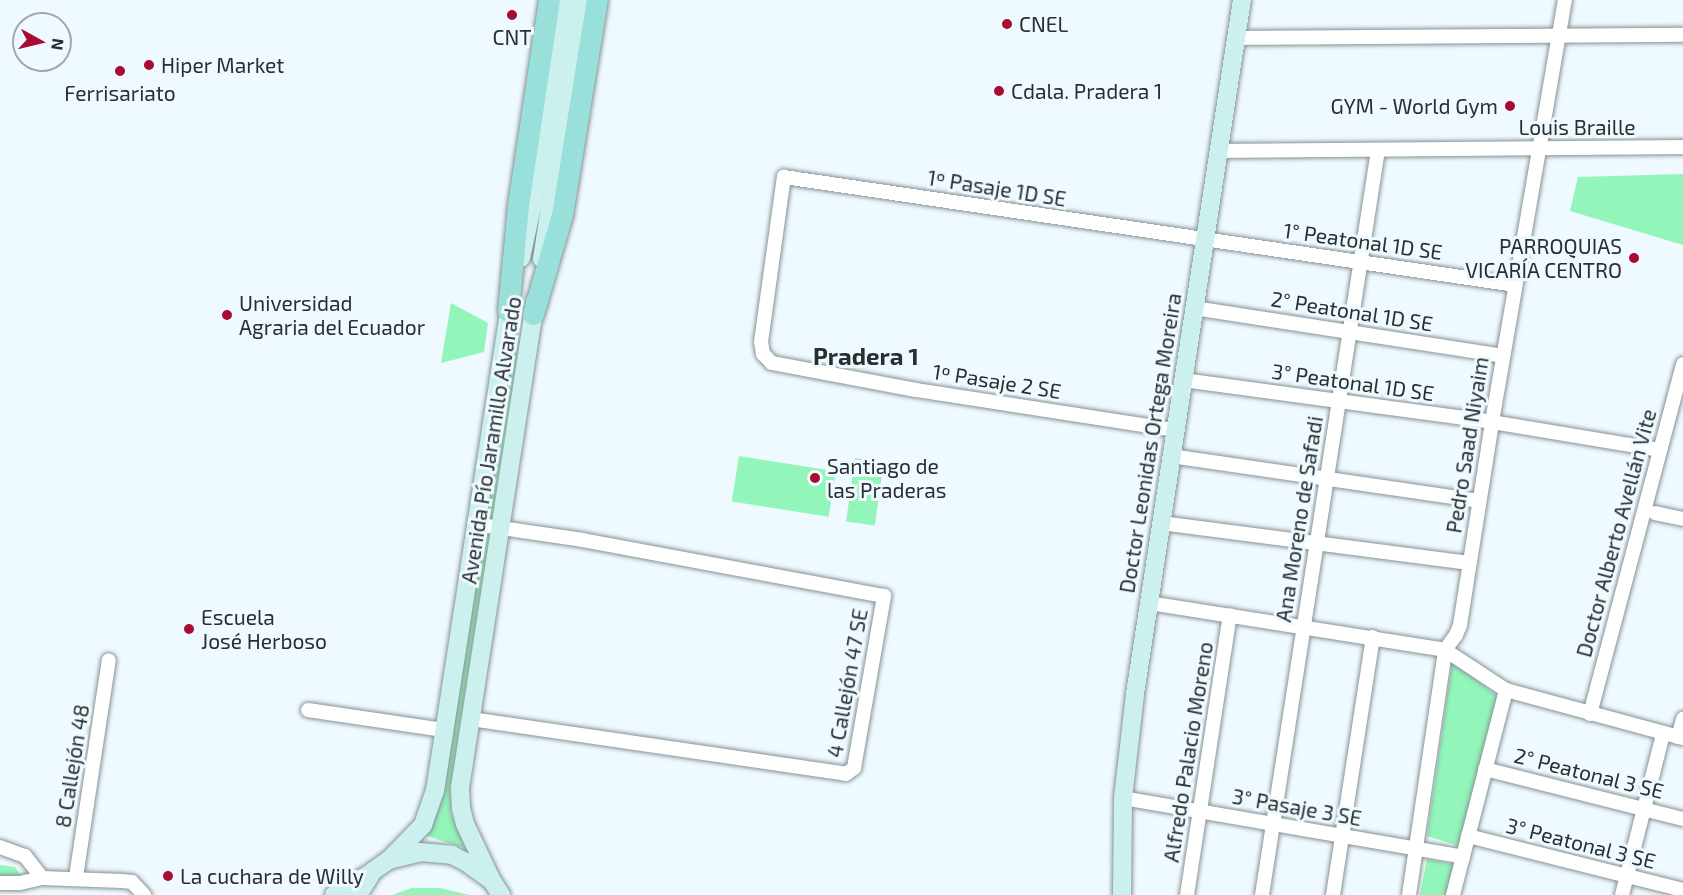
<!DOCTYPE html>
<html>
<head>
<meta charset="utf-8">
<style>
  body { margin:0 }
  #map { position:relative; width:1683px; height:895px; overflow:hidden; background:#eefaff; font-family:"Exo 2",sans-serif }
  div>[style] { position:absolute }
  .green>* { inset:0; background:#92f5b9; transform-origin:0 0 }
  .roads { filter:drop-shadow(0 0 2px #869295) drop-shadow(0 0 2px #869295) }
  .street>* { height:14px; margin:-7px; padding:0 7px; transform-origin:7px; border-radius:7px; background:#fff }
  .secondary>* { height:18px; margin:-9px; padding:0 9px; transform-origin:9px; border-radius:9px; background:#ccf0ed }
  .primary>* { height:21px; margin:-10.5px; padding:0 10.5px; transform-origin:10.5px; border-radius:10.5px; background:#99e0db }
  .dots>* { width:16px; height:16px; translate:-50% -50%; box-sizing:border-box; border:3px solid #eefaff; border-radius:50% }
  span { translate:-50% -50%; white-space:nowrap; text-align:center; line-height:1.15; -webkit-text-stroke:6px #eefaff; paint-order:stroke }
  .poi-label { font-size:21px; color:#2a2e30 }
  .left { translate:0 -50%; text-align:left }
  .right { translate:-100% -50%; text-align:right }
  .street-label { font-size:21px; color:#2a2e30 }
  .quarter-label { font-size:24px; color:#2a2e30; font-weight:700 }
  .north { position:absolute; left:12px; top:12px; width:60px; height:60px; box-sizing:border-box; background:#eefaff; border:2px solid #a0a8ac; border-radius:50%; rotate:98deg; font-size:16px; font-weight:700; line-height:24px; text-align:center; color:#2a2e30 }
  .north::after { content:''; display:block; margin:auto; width:21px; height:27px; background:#a70d32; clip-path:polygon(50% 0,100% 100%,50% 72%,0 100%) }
</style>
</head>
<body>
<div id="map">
  <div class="green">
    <i style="clip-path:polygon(1683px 174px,1683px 245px,1570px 211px,1578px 177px)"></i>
    <i style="clip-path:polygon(451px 303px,488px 323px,484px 352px,441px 363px)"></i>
    <i style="clip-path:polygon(518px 329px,519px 342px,450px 788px,451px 813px,465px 848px,424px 835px,440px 807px,444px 787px,513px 340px)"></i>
    <i style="left:739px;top:456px;width:98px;height:46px;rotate:9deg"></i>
    <i style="left:855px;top:458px;width:29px;height:64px;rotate:8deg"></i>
    <i style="clip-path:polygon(1452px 662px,1499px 697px,1462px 847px,1427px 836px)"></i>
    <i style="clip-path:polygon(1427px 859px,1456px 865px,1448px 895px,1420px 895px)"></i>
    <i style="clip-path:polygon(0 865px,15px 867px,23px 878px,0 877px)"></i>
    <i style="clip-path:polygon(412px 888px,440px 888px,470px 895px,392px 895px)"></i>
  </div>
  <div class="roads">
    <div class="street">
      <i style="left:1236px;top:38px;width:447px;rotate:-0.4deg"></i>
      <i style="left:1218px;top:151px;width:465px;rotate:-0.5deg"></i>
      <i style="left:1194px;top:308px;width:313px;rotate:8.8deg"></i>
      <i style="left:1183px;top:380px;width:312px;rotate:7.7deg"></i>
      <i style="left:1492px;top:422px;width:170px;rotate:9.5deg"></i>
      <i style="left:1175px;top:430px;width:262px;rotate:-171.2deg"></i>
      <i style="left:916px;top:390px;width:147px;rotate:-169.4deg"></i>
      <i style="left:772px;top:363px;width:13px;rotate:-135deg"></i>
      <i style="left:763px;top:354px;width:12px;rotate:-99deg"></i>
      <i style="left:761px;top:342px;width:167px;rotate:-82.1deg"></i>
      <i style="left:784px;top:177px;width:739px;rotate:8.4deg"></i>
      <i style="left:1171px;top:456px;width:311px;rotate:8.3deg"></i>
      <i style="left:1655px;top:513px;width:29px;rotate:12deg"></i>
      <i style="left:1161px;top:523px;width:311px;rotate:7.4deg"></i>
      <i style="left:1149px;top:603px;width:300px;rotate:9deg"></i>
      <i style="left:1445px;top:650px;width:73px;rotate:33.3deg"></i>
      <i style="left:1506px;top:690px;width:183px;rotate:15.2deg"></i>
      <i style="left:308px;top:710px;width:137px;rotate:8.4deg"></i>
      <i style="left:1590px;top:714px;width:362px;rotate:-75.1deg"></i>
      <i style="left:471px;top:719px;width:379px;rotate:8.3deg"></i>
      <i style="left:846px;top:774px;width:10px;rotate:-37deg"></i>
      <i style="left:854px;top:768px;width:175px;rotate:-80.1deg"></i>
      <i style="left:884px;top:596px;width:306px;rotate:-169.5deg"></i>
      <i style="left:583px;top:540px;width:109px;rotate:-171.6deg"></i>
      <i style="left:1678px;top:737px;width:19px;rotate:-74deg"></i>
      <i style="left:1485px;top:769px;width:204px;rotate:14.2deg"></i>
      <i style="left:1123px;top:798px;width:345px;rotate:9.8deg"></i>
      <i style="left:1468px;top:836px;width:222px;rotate:14.1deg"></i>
      <i style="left:0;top:847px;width:27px;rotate:20deg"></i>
      <i style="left:25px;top:856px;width:28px;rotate:52deg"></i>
      <i style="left:76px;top:877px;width:219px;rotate:-81.4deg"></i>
      <i style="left:0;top:883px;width:20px"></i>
      <i style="left:20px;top:883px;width:23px;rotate:-13deg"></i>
      <i style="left:42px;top:878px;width:80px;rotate:2.1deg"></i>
      <i style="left:122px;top:881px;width:10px;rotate:6deg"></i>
      <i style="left:132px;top:882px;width:18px;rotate:47deg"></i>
      <i style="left:1187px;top:895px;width:283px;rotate:-81.3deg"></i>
      <i style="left:1262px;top:895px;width:754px;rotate:-81.15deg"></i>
      <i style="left:1333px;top:895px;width:261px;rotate:-81.2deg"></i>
      <i style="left:1409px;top:895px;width:248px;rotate:-81.6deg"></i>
      <i style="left:1445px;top:650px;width:19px;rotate:-54deg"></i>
      <i style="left:1456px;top:635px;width:11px;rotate:-68deg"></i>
      <i style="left:1460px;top:625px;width:206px;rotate:-81deg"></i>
      <i style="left:1492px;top:422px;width:428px;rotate:-80.2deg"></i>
      <i style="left:1453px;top:895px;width:212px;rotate:-75.5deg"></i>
      <i style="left:1622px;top:895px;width:166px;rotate:-75.7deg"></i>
    </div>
    <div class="secondary">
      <i style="left:521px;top:258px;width:52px;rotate:-77.8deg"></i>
      <i style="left:532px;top:207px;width:210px;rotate:-80.9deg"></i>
      <i style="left:542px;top:259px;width:262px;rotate:-81.2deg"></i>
      <i style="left:389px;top:860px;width:49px;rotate:-45.8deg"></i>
      <i style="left:423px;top:825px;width:36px;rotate:-71deg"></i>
      <i style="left:435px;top:791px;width:498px;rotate:-81.2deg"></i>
      <i style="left:492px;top:881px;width:63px;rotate:-115.3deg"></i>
      <i style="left:465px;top:824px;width:16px;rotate:-104deg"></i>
      <i style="left:461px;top:808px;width:20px;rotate:-93deg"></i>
      <i style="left:460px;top:788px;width:493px;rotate:-81.2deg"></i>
      <i style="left:334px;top:895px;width:41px;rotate:-31deg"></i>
      <i style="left:358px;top:895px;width:28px;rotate:-58deg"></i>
      <i style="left:373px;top:871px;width:19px;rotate:-35deg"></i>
      <i style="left:389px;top:860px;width:32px;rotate:-14deg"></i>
      <i style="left:420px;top:852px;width:32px;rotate:5deg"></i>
      <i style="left:452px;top:855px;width:16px;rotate:27deg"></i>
      <i style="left:466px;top:862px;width:32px;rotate:36deg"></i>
      <i style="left:492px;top:881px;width:17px;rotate:57deg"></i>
      <i style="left:1122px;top:895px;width:97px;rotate:-89.4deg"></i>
      <i style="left:1123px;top:798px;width:105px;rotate:-83.4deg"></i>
      <i style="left:1135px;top:694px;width:702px;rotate:-81.24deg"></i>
    </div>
    <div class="primary">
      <i style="left:508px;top:311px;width:106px;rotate:-84.6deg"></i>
      <i style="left:518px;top:205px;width:207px;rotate:-81.4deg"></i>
      <i style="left:533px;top:314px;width:103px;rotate:-73.7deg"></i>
      <i style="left:562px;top:215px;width:218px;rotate:-80.8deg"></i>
    </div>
  </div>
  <div class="dots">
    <i style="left:512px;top:15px;background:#a70d32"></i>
    <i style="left:1007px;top:24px;background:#a70d32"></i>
    <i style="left:149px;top:65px;background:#a70d32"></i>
    <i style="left:120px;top:71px;background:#a70d32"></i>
    <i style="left:999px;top:91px;background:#a70d32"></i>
    <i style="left:1510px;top:106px;background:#a70d32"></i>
    <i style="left:1634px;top:258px;background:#a70d32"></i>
    <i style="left:227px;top:315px;background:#a70d32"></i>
    <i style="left:815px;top:478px;background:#a70d32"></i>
    <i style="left:189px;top:629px;background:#a70d32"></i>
    <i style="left:168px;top:876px;background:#a70d32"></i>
  </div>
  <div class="poi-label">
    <span class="left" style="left:1019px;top:24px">CNEL</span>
    <span style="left:512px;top:37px">CNT</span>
    <span class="left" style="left:161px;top:65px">Hiper Market</span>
    <span class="left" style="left:1011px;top:91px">Cdala. Pradera 1</span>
    <span style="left:120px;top:93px">Ferrisariato</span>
    <span class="right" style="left:1498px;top:106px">GYM - World Gym</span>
    <span class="right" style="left:1622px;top:258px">PARROQUIAS<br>VICARÍA CENTRO</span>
    <span class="left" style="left:239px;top:315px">Universidad<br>Agraria del Ecuador</span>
    <span class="left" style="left:827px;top:478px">Santiago de<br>las Praderas</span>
    <span class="left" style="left:201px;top:629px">Escuela<br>José Herboso</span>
    <span class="left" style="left:180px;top:876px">La cuchara de Willy</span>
  </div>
  <div class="street-label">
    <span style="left:1577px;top:127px">Louis Braille</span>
    <span style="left:997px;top:188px;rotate:9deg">1º Pasaje 1D SE</span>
    <span style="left:1363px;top:241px;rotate:8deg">1° Peatonal 1D SE</span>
    <span style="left:1352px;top:311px;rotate:9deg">2° Peatonal 1D SE</span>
    <span style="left:997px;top:381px;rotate:9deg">1º Pasaje 2 SE</span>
    <span style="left:1353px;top:382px;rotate:8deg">3° Peatonal 1D SE</span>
    <span style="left:491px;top:440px;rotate:-81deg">Avenida Pío Jaramillo Alvarado</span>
    <span style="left:1150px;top:443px;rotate:-81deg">Doctor Leonidas Ortega Moreira</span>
    <span style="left:1467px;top:445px;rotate:-81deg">Pedro Saad Niyaim</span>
    <span style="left:1299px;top:519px;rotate:-81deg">Ana Moreno de Safadi</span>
    <span style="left:1616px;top:533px;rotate:-75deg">Doctor Alberto Avellán Vite</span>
    <span style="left:847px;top:683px;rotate:-80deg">4 Callejón 47 SE</span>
    <span style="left:1188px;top:752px;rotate:-81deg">Alfredo Palacio Moreno</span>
    <span style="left:72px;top:766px;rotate:-81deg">8 Callejón 48</span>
    <span style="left:1589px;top:773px;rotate:14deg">2° Peatonal 3 SE</span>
    <span style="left:1297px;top:807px;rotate:10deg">3° Pasaje 3 SE</span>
    <span style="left:1581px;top:843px;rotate:14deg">3° Peatonal 3 SE</span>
  </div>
  <div class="quarter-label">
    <span style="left:866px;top:356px">Pradera 1</span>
  </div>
  <div class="north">N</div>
</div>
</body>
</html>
